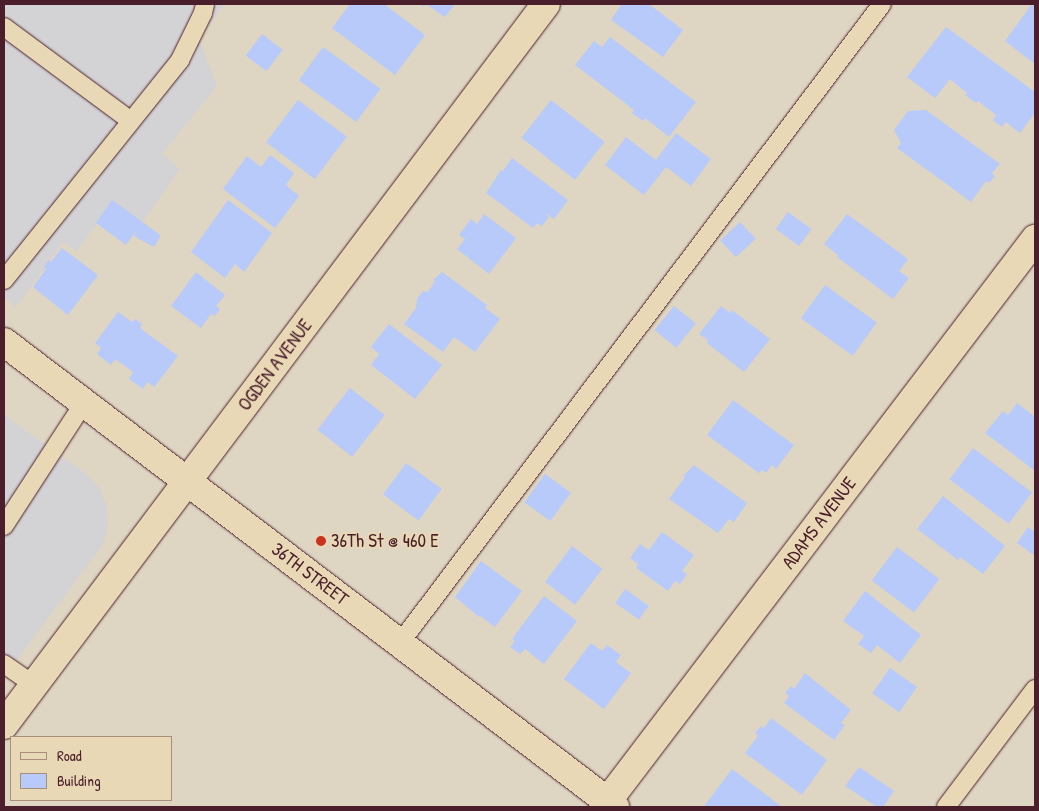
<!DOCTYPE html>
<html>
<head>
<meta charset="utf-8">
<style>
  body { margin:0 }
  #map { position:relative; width:1039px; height:811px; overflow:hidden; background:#dfd5c3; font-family:"Patrick Hand",sans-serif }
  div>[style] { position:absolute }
  .built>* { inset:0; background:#d3d2d4 }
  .building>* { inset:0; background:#b8cafa; transform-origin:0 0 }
  .roads { filter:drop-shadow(0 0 1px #4a1f2b) drop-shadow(0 0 1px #4a1f2b) }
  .service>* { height:18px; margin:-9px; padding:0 9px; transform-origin:9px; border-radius:9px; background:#e9d8b5 }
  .minor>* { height:28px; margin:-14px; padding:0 14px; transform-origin:14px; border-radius:14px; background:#e9d8b5 }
  .secondary>* { height:28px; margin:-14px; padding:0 14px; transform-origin:14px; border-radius:14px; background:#e9d8b5 }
  .dots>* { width:14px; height:14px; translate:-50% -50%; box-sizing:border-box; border:2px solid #e9d8b5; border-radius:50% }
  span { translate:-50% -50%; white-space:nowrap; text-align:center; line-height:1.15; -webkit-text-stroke:4px #e9d8b5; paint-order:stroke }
  .street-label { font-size:19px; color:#4a1f2b }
  .poi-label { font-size:19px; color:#4a1f2b }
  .left { translate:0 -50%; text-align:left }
  .frame { position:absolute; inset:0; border:5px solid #4a1f2b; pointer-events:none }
  .legend { position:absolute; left:10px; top:736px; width:162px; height:65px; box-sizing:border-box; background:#e9d8b5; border:1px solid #a98e7e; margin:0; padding:6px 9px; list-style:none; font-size:15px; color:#4a1f2b }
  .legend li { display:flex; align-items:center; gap:10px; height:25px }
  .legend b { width:25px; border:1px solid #a98e7e }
</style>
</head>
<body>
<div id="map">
  <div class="built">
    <i style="clip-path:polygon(4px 4px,225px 4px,199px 38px,217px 86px,162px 154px,180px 169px,142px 223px,113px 202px,76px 252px,64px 242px,16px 307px,4px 297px)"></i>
    <i style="clip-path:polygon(4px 415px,89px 476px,101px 491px,107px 507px,108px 525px,104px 543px,4px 677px)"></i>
  </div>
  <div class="building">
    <i style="clip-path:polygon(350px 4px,384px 4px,425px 35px,395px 75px,332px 28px)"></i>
    <i style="clip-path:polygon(419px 4px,455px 4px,445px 17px,426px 4px,424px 7px)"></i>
    <i style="clip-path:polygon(622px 4px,649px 4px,683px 30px,663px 57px,611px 20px)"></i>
    <i style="clip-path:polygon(1032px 4px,1035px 6px,1035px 64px,1005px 41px)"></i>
    <i style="clip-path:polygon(946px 27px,1035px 92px,1035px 113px,1020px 133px,1006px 122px,1002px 127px,993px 120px,996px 115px,978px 101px,976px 103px,965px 95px,967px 93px,950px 79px,935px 98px,907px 77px)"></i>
    <i style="left:262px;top:34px;width:26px;height:27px;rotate:37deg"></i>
    <i style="clip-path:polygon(610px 37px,696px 102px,669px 137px,645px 118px,643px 121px,632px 113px,634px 110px,575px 65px,594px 41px,602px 47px)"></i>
    <i style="left:323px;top:47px;width:71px;height:41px;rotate:36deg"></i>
    <i style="left:298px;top:100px;width:61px;height:53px;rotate:37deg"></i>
    <i style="left:551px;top:100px;width:68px;height:48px;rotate:38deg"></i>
    <i style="clip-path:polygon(926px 110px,1000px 164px,992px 173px,995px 176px,989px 183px,986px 181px,971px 202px,897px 148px,901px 143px,894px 130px,908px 111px)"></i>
    <i style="clip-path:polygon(676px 133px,711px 159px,691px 186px,666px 167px,644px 195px,605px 165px,626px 137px,656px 160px)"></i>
    <i style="clip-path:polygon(270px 155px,294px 173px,286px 185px,299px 196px,275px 228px,223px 189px,247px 156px,261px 167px)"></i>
    <i style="clip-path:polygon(512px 158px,568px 200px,554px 219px,545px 213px,549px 217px,542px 226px,537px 223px,533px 228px,486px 193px,501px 170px,503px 171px)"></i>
    <i style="clip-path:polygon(112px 200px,159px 234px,160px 237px,154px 247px,134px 236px,137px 230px,126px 245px,96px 223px)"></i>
    <i style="clip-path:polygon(228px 200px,272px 233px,244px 272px,235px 264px,225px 278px,191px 252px)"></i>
    <i style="left:788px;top:212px;width:29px;height:21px;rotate:36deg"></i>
    <i style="clip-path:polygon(484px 214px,516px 238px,489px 274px,457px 249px,465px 239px,459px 235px,471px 219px,477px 224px)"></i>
    <i style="clip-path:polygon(847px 214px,908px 259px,899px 271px,909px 278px,893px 299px,837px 257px,838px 255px,824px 244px)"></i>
    <i style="left:740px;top:222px;width:23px;height:27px;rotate:47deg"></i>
    <i style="clip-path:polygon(62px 248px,98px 275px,68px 315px,33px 287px,46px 269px,44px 267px,49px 260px,51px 262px)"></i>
    <i style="clip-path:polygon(196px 272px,225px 295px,216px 306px,220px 309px,215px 316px,211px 314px,201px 328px,171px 306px)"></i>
    <i style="clip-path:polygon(442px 272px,487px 305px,485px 308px,500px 319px,475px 352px,454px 337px,443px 352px,404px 324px,416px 308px,417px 299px,423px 291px,428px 292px,435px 281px,433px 280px)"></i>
    <i style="left:825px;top:285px;width:64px;height:41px;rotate:36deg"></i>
    <i style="left:674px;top:306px;width:28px;height:31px;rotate:39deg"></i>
    <i style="clip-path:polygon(721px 306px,730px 313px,732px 310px,770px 339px,744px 372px,707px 343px,708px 340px,699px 334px)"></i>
    <i style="clip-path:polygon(118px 312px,132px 322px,135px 319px,142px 324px,140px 328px,178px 356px,154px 387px,147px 382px,143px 389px,129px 379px,133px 372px,115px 359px,111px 365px,97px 354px,101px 348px,95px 343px)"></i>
    <i style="clip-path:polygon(389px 324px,442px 365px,415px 399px,371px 365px,379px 354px,371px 347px)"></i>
    <i style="left:350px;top:388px;width:44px;height:53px;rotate:38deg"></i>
    <i style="clip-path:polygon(733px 400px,794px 445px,776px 469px,772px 465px,766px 473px,762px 470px,759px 473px,707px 435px)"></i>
    <i style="clip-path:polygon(1017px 403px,1035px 417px,1035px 471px,985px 433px,1003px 411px,1008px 415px)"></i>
    <i style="left:973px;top:448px;width:74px;height:39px;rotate:37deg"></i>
    <i style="left:406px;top:463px;width:44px;height:39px;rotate:36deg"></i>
    <i style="clip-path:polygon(694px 465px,747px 503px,734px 522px,729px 519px,718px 533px,669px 499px,685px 477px,683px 476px)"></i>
    <i style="left:545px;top:474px;width:32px;height:35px;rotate:36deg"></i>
    <i style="clip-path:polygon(943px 496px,1005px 546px,983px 574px,960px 557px,958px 560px,917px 529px)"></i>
    <i style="clip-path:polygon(1028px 527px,1035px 532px,1035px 556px,1017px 543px)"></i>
    <i style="clip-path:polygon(662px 532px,694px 555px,682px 571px,687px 574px,680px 584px,675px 581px,668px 591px,636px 568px,638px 564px,630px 558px,640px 544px,649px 550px)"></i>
    <i style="left:572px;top:546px;width:38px;height:45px;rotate:37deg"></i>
    <i style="left:897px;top:547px;width:53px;height:42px;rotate:37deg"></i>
    <i style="clip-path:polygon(481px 561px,522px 591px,495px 627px,480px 616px,479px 617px,455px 597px)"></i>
    <i style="left:625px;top:589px;width:29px;height:17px;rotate:35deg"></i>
    <i style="clip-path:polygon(865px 591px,921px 635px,900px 663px,877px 645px,871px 653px,858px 644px,864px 636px,843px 621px)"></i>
    <i style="clip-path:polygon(544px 596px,577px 621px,544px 664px,525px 649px,520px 654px,510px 647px,515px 641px,512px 639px)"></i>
    <i style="clip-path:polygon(591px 643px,602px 651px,607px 645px,621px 655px,616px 662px,631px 673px,604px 709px,564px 679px)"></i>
    <i style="left:890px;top:668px;width:33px;height:31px;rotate:35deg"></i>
    <i style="clip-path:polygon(805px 673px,851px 710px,841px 723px,845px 725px,834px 740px,784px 703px,789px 696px,785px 693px,791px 686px,794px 689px)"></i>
    <i style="clip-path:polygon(771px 718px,827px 760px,802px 795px,745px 753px,758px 736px,755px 733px,761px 726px,764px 728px)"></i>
    <i style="clip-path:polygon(859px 767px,894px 791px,883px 807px,877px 807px,845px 786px)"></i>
    <i style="clip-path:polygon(732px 769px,782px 807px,708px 807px,705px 805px)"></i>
  </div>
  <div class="roads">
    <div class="service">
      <i style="left:4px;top:27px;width:158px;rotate:36.5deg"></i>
      <i style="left:4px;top:280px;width:282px;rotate:-51.3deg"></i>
      <i style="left:180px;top:60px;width:52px;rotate:-63.9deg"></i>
      <i style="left:203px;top:13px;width:9px;rotate:-77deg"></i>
      <i style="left:4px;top:526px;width:147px;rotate:-57deg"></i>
      <i style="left:400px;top:643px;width:800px;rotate:-52.97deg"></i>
      <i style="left:4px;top:664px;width:37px;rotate:35deg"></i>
      <i style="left:946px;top:807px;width:148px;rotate:-53deg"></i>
    </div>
    <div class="minor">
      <i style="left:4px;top:725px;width:902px;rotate:-53.07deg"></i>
      <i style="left:603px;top:807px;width:714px;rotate:-52.74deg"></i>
    </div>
    <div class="secondary">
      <i style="left:4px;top:342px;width:768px;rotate:37.27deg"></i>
    </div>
  </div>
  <div class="dots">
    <i style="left:321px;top:541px;background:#c8321e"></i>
  </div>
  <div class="street-label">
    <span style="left:275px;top:365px;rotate:-53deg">OGDEN AVENUE</span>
    <span style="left:819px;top:523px;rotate:-53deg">ADAMS AVENUE</span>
    <span style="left:310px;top:574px;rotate:37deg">36TH STREET</span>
  </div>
  <div class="poi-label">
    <span class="left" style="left:331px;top:541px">36Th St @ 460 E</span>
  </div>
  <div class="frame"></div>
  <ul class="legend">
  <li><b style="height:6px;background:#e9d8b5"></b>Road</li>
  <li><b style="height:14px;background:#b8cafa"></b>Building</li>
  </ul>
</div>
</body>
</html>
